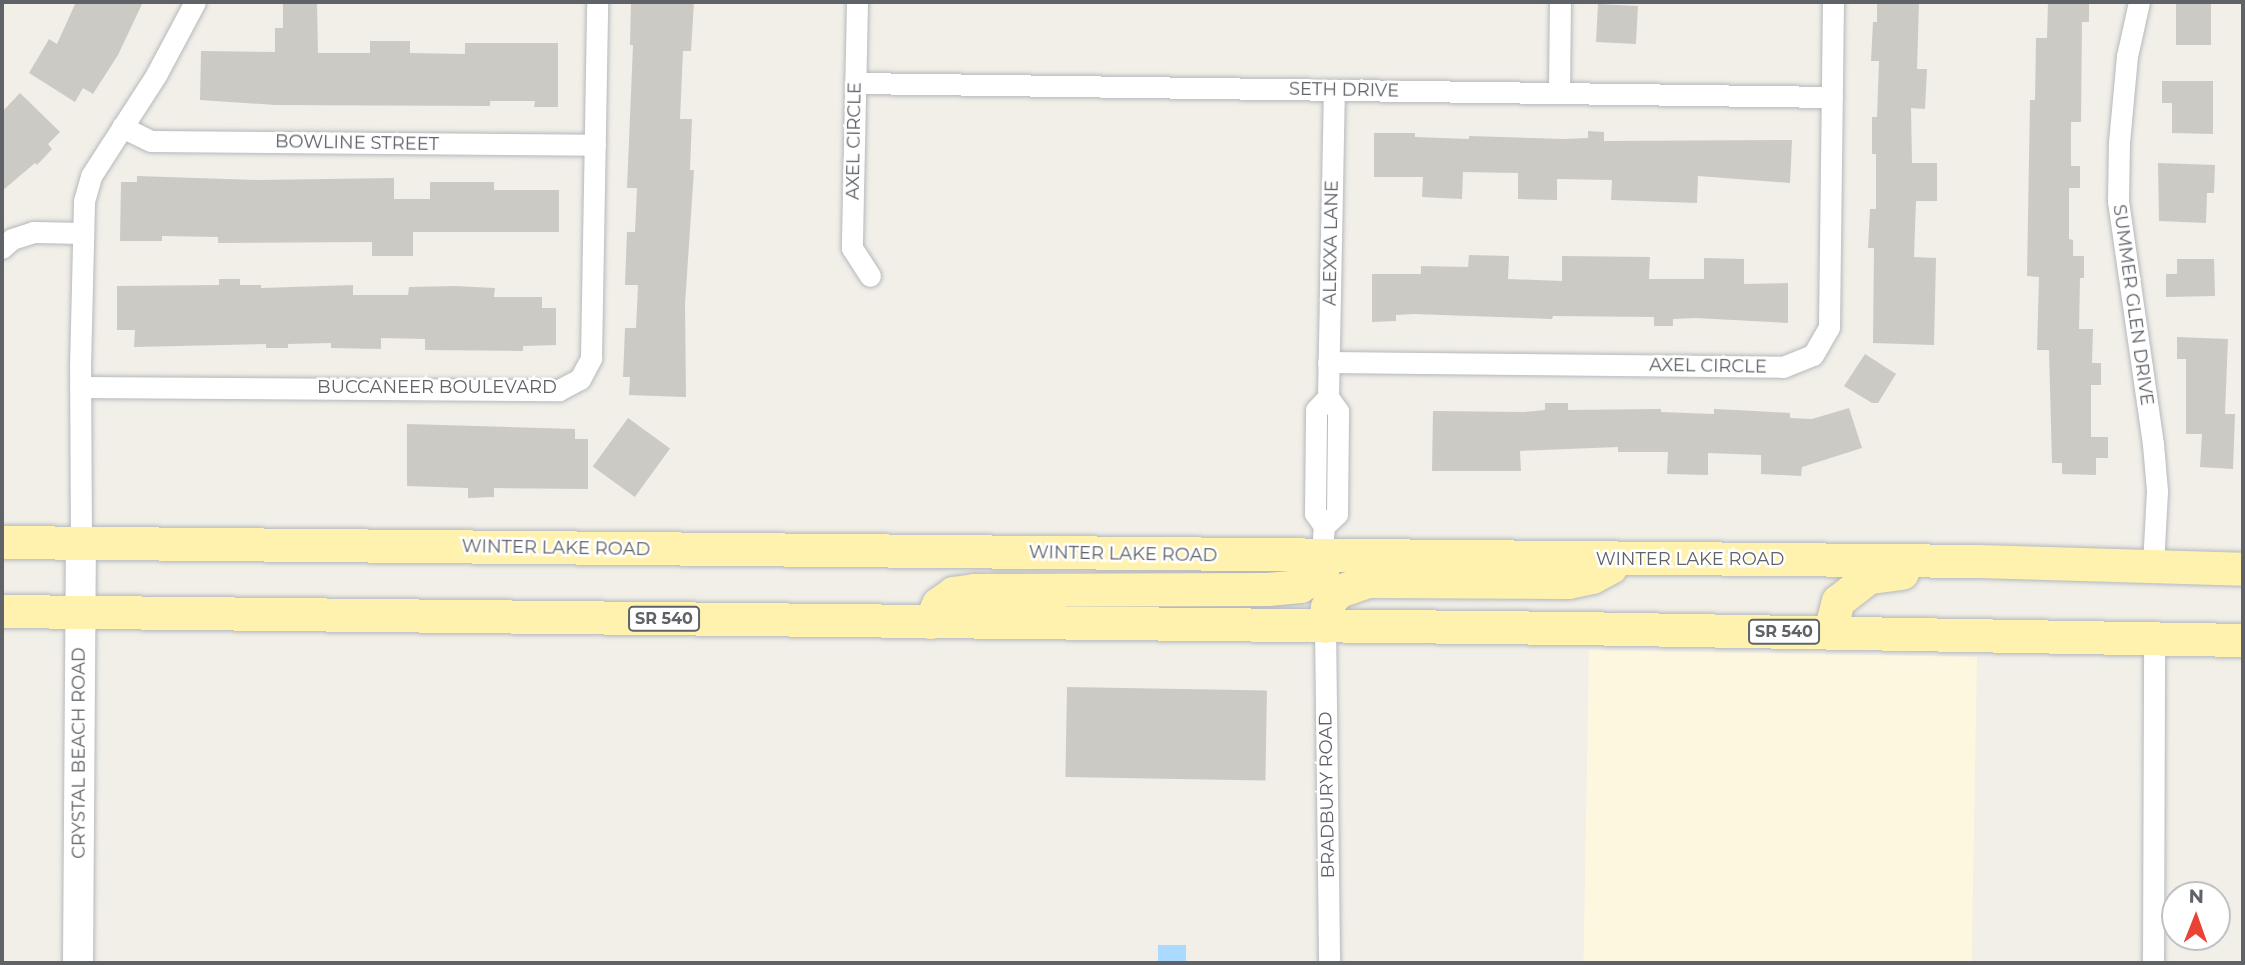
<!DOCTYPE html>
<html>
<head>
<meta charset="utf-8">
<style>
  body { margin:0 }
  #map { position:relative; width:2245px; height:965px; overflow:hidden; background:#f1efe8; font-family:Montserrat,sans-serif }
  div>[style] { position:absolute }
  .commercial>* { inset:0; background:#fef7e0; transform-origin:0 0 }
  .water>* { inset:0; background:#aadaff; transform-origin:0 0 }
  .building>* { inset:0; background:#cccac5; transform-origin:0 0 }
  .roads { filter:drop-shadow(0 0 2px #b5b8bc) drop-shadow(0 0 2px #b5b8bc) }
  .street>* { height:21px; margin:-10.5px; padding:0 10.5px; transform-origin:10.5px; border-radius:10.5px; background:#fff }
  .secondary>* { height:30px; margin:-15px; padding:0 15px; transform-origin:15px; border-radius:15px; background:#fff }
  .primary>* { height:33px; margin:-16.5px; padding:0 16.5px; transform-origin:16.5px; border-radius:16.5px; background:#fff2af }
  span { translate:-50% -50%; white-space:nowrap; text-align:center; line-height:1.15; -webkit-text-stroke:5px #fff; paint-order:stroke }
  .shield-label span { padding:2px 5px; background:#fff; border:2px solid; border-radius:5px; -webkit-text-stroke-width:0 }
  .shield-label { font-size:16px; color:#5f6368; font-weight:700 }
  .street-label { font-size:18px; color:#5f6368 }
  .frame { position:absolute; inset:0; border:4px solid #5f6368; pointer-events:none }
  .north { position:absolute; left:2161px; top:881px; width:70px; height:70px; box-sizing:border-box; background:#fff; border:2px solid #bfc1c3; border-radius:50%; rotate:1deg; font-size:19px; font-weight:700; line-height:28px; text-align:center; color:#5f6368 }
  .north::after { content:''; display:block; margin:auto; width:24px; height:32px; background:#ea4335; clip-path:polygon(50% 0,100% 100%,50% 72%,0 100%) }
</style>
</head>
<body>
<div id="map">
  <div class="commercial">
    <i style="left:1589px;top:650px;width:388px;height:313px;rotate:1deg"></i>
  </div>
  <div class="water">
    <i style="left:1158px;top:945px;width:28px;height:18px"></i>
  </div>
  <div class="building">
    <i style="clip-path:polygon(76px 2px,143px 2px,118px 55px,93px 94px,83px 88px,75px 102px,29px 73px,49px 39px,57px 44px)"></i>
    <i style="clip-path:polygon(283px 2px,317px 2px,318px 53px,370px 53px,370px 41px,410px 41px,410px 53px,465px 54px,465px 43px,558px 43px,558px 107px,534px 107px,535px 101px,490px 101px,490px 106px,275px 105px,200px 100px,201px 51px,275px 52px,275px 28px,283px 28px)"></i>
    <i style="clip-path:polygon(631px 2px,694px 2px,691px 51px,683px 51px,680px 119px,692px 119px,690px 170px,694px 170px,685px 304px,686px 397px,629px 395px,630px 377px,623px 377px,625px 328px,636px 328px,638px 285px,625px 285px,627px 232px,635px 232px,637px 188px,627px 188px,633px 45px,630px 45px)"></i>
    <i style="clip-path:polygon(1877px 2px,1919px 2px,1917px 69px,1927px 69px,1925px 109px,1911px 108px,1912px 163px,1937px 163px,1937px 201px,1916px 201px,1914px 257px,1936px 258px,1934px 345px,1873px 343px,1874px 248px,1868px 248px,1870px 209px,1876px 209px,1876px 154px,1872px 154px,1872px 117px,1877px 117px,1879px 61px,1871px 61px,1873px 22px,1877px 22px)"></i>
    <i style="clip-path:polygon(2048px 2px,2089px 2px,2089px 22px,2082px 22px,2081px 122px,2071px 122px,2071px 166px,2080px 166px,2080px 188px,2069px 188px,2069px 239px,2073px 240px,2073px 256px,2084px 256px,2084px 278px,2080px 278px,2079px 329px,2093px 329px,2092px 363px,2101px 363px,2101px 385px,2091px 385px,2091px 437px,2108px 437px,2108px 458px,2096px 458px,2096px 475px,2062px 474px,2062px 463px,2052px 463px,2049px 350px,2037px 350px,2039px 277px,2027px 276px,2030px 100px,2035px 100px,2036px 38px,2047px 38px)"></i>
    <i style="left:2176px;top:2px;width:35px;height:43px"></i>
    <i style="left:1598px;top:4px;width:40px;height:38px;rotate:3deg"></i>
    <i style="clip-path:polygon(2162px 81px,2213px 81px,2213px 134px,2172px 133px,2172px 103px,2162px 103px)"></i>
    <i style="clip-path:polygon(20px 93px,60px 132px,48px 144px,52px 149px,37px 165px,35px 163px,2px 191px,2px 112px)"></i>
    <i style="clip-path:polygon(1588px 131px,1604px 132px,1604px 141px,1792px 140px,1790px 183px,1698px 176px,1697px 203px,1611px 200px,1612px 180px,1557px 179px,1557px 200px,1518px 199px,1518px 173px,1463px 172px,1462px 199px,1422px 197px,1423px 177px,1374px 177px,1374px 133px,1415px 133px,1415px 137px,1469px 139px,1469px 136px,1563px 139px,1588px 138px)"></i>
    <i style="clip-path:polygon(2158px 163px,2215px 165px,2214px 193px,2207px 193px,2206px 223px,2159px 221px)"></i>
    <i style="clip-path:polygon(137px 176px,259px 180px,394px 178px,394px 199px,430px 199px,430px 182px,494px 182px,494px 190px,559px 190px,559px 232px,413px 232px,413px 256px,372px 256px,372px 242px,218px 243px,218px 237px,162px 236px,162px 241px,120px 241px,121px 182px,137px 182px)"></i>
    <i style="clip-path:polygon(1469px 255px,1509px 256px,1508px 279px,1562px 281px,1562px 256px,1650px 257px,1649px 279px,1704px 279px,1704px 258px,1744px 259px,1744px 284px,1788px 283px,1788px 323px,1696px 318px,1673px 319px,1673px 326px,1654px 326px,1654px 317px,1553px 316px,1552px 319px,1414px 314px,1396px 315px,1396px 321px,1372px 322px,1372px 274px,1421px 274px,1421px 266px,1468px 267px)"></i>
    <i style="clip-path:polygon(2177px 259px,2214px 259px,2215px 296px,2166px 297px,2166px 274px,2177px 274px)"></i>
    <i style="clip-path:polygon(219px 279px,240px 279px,240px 285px,261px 285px,261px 288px,353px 285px,353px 295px,408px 295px,409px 287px,455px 286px,495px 288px,494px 297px,542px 297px,542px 308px,556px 308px,556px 345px,523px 346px,523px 351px,425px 350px,425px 339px,381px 338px,381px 349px,331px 348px,331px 343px,288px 344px,288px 348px,266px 348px,266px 344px,134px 347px,135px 330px,117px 330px,117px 286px,219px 285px)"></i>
    <i style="clip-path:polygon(2177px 337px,2228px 339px,2225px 414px,2235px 414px,2233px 469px,2200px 467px,2202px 434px,2186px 434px,2186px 359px,2177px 359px)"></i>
    <i style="clip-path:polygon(1865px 354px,1896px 374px,1878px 403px,1872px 403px,1844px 386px)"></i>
    <i style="clip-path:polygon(1545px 403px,1568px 403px,1568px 410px,1661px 409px,1661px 412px,1714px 414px,1714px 409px,1755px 411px,1790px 413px,1790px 418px,1812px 419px,1849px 408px,1862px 448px,1802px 467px,1801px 476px,1761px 474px,1761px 455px,1708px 453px,1708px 475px,1667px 474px,1668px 452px,1618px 452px,1618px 447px,1520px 451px,1521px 471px,1432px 471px,1433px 411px,1524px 412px,1545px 410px)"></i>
    <i style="left:628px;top:418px;width:52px;height:60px;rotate:36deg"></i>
    <i style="clip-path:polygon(407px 424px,575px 429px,575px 439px,588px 439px,588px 489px,494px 488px,494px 497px,468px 498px,468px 488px,407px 486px)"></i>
    <i style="left:1067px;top:687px;width:200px;height:90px;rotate:1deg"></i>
  </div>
  <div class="roads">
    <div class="street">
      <i style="left:857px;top:2px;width:246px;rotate:91.2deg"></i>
      <i style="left:852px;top:248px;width:33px;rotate:57deg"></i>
      <i style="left:2139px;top:2px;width:55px;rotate:102.5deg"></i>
      <i style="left:2127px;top:56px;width:86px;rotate:95.3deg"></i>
      <i style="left:2119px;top:142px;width:59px;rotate:91deg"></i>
      <i style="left:2118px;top:201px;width:246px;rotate:81.8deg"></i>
      <i style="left:2153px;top:444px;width:47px;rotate:85.1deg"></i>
      <i style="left:2157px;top:491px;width:75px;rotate:93.1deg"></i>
      <i style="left:855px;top:83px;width:977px;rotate:0.82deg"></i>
      <i style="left:1559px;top:93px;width:91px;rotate:-89.4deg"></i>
      <i style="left:122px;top:127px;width:32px;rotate:26deg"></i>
      <i style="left:151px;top:141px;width:444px;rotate:0.5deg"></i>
      <i style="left:2px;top:248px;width:13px;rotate:-42deg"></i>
      <i style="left:12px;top:239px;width:22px;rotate:-18deg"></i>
      <i style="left:33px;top:232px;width:50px;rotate:1.1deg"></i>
      <i style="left:1328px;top:362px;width:455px;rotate:0.6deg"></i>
      <i style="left:1783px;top:367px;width:32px;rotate:-22deg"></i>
      <i style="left:1813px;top:355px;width:32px;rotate:-60deg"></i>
      <i style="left:1829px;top:327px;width:325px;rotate:-89.3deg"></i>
      <i style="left:80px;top:387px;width:479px;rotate:0.4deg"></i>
      <i style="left:559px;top:390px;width:24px;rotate:-28deg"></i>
      <i style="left:580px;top:379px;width:24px;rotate:-62deg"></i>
      <i style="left:591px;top:358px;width:356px;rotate:-89deg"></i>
      <i style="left:1324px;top:526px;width:18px;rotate:-43deg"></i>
      <i style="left:1337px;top:514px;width:103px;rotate:-89.4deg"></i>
      <i style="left:1338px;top:411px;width:17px;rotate:-126deg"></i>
      <i style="left:1328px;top:397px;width:307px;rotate:-88.9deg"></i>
      <i style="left:1323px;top:537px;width:11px;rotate:-85deg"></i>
      <i style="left:1324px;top:526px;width:16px;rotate:-125deg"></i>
      <i style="left:1315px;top:513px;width:103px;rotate:-89.4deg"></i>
      <i style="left:1316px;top:410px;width:18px;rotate:-47deg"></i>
      <i style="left:81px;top:543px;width:176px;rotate:-90.3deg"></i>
      <i style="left:80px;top:367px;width:166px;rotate:-88.6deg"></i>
      <i style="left:84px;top:201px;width:26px;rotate:-74deg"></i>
      <i style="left:91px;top:176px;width:120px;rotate:-57.2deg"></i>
      <i style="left:156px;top:75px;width:83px;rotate:-61.9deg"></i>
      <i style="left:1325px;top:626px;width:337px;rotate:89.3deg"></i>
      <i style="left:2153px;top:963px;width:325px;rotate:-89.8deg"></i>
    </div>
    <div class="secondary">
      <i style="left:78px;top:963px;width:420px;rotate:-89.6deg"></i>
    </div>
    <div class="primary">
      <i style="left:2px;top:542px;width:1976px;rotate:0.55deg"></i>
      <i style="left:1978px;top:561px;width:265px;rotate:1.7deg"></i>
      <i style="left:2px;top:611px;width:1573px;rotate:0.62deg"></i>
      <i style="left:1575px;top:628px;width:668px;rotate:1.03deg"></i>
      <i style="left:930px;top:622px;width:20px;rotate:-66deg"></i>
      <i style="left:938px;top:604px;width:19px;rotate:-36deg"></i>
      <i style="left:953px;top:593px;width:21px;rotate:-8deg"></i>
      <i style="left:974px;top:590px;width:293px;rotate:-0.2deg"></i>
      <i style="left:1267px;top:589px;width:33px;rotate:-5deg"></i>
      <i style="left:1300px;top:586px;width:26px;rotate:-32deg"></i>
      <i style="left:1322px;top:572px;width:16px;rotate:-86deg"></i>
      <i style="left:1325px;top:626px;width:19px;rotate:-84deg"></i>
      <i style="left:1327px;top:607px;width:9px;rotate:-63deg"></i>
      <i style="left:1331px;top:599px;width:11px;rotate:-45deg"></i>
      <i style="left:1339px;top:591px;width:31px;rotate:-19deg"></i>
      <i style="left:1368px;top:581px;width:200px;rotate:0.3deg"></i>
      <i style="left:1568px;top:582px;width:25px;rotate:-12deg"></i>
      <i style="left:1592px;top:577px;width:21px;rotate:-28deg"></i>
      <i style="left:1830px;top:632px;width:32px;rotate:-76deg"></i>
      <i style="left:1838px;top:601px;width:39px;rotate:-38deg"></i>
      <i style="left:1869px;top:577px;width:33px;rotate:-7deg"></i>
    </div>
  </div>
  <div class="shield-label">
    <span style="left:664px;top:619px">SR 540</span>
    <span style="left:1784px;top:632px">SR 540</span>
  </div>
  <div class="street-label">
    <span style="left:1344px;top:90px;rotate:1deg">SETH DRIVE</span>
    <span style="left:854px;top:141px;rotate:-89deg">AXEL CIRCLE</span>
    <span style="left:357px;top:143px;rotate:1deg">BOWLINE STREET</span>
    <span style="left:1331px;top:243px;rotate:-89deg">ALEXXA LANE</span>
    <span style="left:2133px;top:305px;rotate:82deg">SUMMER GLEN DRIVE</span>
    <span style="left:1708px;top:366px;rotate:1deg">AXEL CIRCLE</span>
    <span style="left:437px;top:387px">BUCCANEER BOULEVARD</span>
    <span style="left:556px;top:548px;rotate:1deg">WINTER LAKE ROAD</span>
    <span style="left:1123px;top:554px;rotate:1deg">WINTER LAKE ROAD</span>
    <span style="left:1690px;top:559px">WINTER LAKE ROAD</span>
    <span style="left:79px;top:753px;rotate:-90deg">CRYSTAL BEACH ROAD</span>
    <span style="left:1327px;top:795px;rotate:-91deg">BRADBURY ROAD</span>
  </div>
  <div class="frame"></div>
  <div class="north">N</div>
</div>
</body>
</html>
